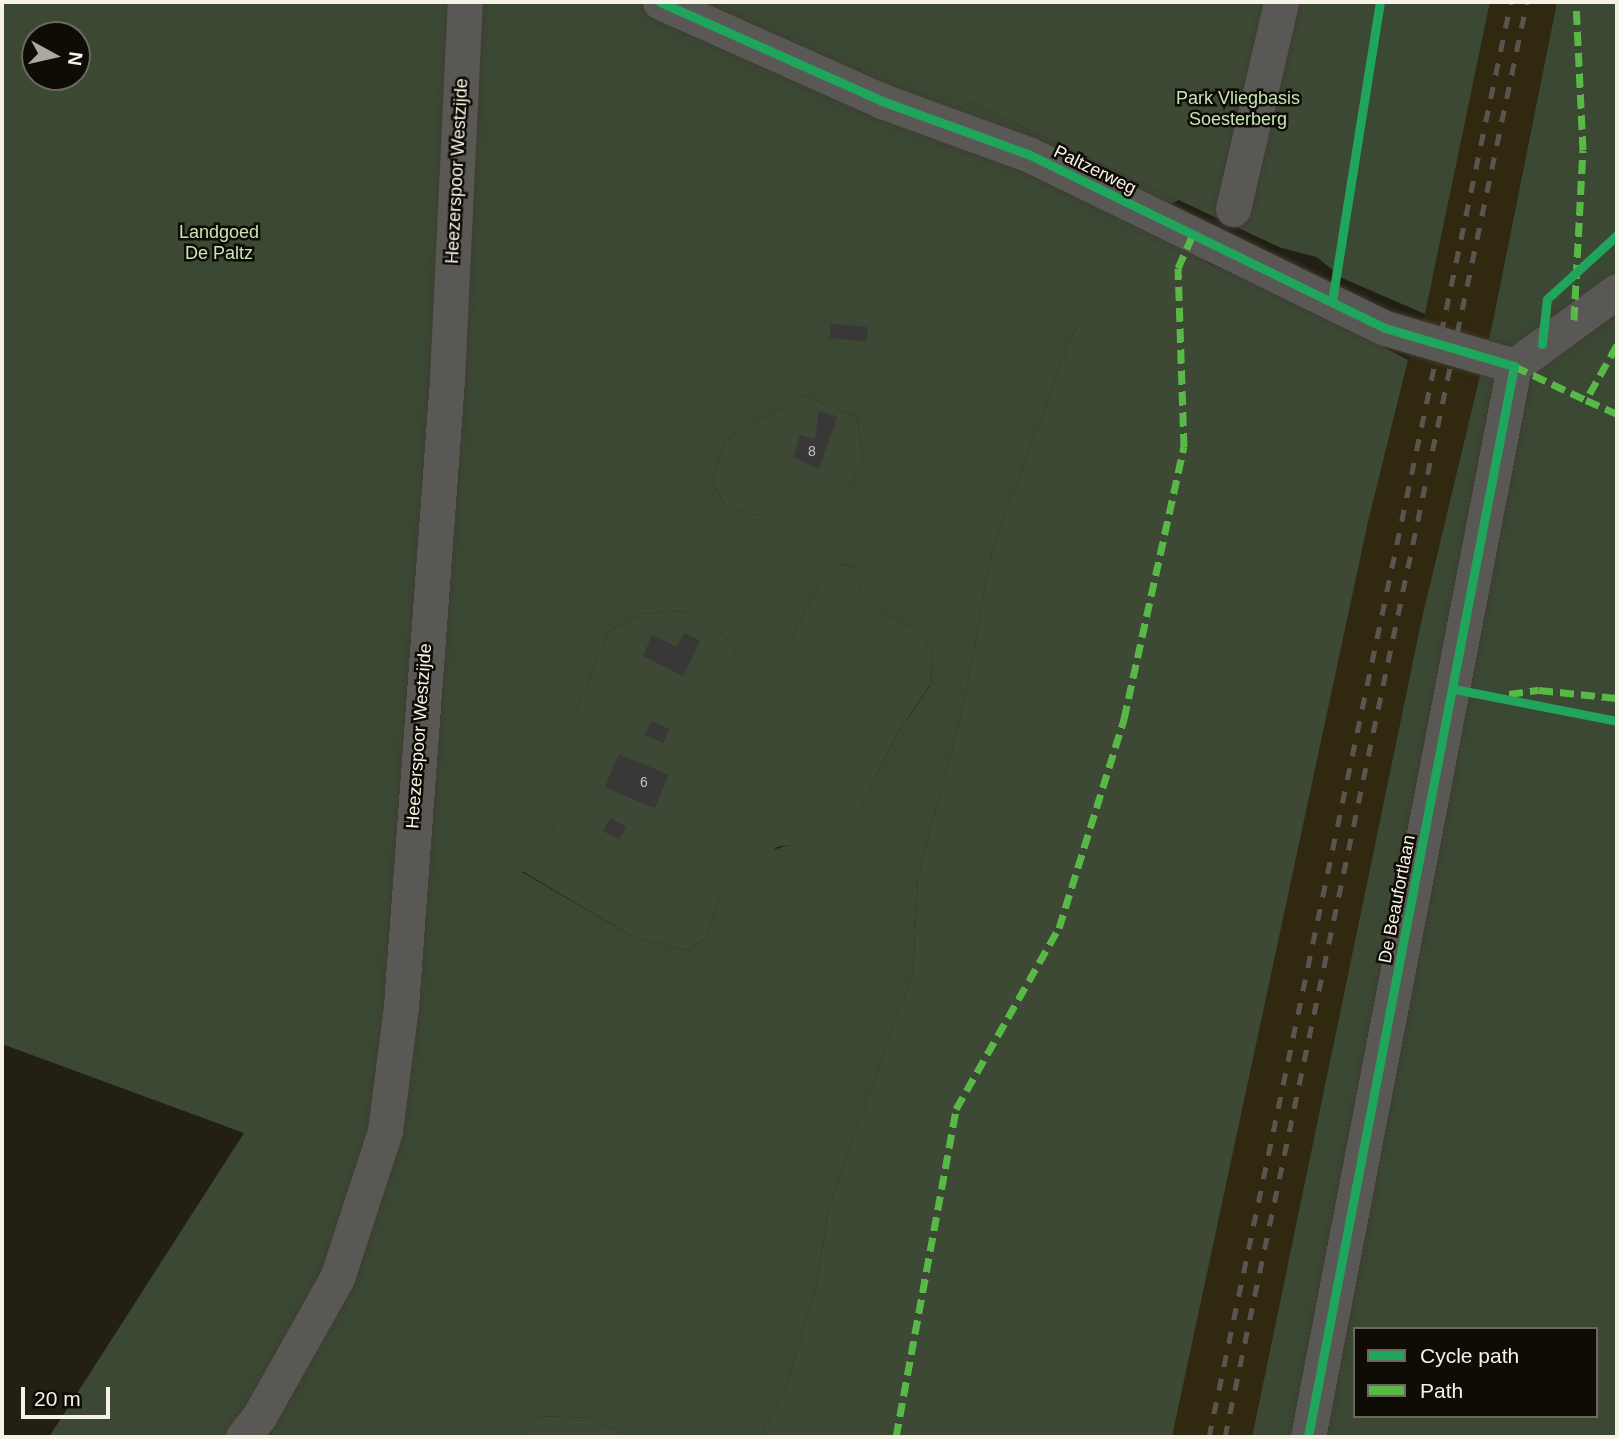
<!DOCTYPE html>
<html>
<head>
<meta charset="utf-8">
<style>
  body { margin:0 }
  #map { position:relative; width:1619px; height:1439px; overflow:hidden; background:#231f15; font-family:Helvetica,sans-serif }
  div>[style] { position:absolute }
  .built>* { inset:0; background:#312810 }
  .green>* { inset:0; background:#3d4835 }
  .forest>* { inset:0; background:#3b4833 }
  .building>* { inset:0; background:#393738; transform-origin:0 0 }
  .roads { filter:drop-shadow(0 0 2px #403c33) drop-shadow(0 0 2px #403c33) }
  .minor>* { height:35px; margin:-17.5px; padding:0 17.5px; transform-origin:17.5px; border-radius:17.5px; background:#5a5855 }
  .rail>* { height:5px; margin-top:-2.5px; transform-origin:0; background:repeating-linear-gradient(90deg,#595650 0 12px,transparent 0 24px) }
  .quiet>* { height:7px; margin-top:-3.5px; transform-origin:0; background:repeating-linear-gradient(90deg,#58b947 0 14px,transparent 0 21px) }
  .cycleway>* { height:9px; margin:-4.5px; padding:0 4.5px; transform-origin:4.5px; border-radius:4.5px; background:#20a55d }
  span { translate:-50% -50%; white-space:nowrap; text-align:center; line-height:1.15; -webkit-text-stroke:5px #0f0b05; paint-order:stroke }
  .number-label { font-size:14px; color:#c8c3ba }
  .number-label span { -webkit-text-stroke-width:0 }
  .park-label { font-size:18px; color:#c6e6b7 }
  .street-label { font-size:18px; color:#f7f2e6 }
  .frame { position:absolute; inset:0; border:4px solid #f7f2e6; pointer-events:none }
  .legend { position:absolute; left:1353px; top:1327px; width:245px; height:91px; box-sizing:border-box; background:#0f0b05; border:2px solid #6c675f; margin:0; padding:9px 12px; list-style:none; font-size:21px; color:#f7f2e6 }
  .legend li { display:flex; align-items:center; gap:14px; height:35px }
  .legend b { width:35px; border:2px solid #6c675f }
  .north { position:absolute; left:21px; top:21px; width:70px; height:70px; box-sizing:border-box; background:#0f0b05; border:2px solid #6c675f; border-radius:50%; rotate:98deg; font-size:19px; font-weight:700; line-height:28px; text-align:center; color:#f7f2e6 }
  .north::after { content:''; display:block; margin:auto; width:24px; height:32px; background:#ada89d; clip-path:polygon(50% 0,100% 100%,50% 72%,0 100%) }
  .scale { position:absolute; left:21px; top:1387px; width:89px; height:32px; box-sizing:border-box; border:4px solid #f7f2e6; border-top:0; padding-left:9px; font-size:21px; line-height:24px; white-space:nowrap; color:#f7f2e6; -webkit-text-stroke:5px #0f0b05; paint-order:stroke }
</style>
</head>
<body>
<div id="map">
  <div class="built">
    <i style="clip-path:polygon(1490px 2px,1557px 2px,1493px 321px,1422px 618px,1252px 1437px,1172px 1437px,1368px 522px,1408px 360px,1425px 314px)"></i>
  </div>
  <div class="green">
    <i style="clip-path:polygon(849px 2px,1373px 2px,1317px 257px,1279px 247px,969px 102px)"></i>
    <i style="clip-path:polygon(1137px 217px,1205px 257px,1206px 262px,1328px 317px,1408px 360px,1368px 522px,1172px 1437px,759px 1437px,784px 1393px,816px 1288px,829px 1206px,913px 972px,918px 877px,964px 704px,992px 551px,1070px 340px)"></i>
    <i style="clip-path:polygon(803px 395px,857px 417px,863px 460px,848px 489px,776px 513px,749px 515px,724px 504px,711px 479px,726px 440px)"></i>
    <i style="clip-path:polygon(837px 564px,855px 567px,861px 590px,879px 611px,913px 628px,933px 650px,930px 685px,897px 734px,848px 829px,814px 842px,777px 847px,722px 892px,706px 937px,688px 950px,635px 938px,522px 871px,553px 831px,577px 710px,608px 632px,642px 614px,682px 611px,718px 628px,738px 655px,790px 640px,822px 580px)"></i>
    <i style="clip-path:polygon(538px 1416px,590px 1418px,631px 1437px,520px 1437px)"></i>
  </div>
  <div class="forest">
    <i style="clip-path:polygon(evenodd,2px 2px,941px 2px,944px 63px,969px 102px,1179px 200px,1137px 218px,1070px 340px,992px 551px,964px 704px,918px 877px,913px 972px,829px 1206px,816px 1288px,784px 1393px,759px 1437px,631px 1437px,590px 1418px,538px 1416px,520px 1437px,49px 1437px,244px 1133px,2px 1044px,2px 2px,35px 35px,77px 35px,77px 77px,35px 77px,35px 35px,2px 2px,803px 395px,857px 417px,863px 460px,848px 489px,775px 513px,749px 515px,724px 504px,711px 479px,726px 440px,803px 395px,2px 2px,838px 564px,855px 567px,861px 590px,879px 611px,913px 628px,933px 650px,930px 686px,897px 734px,848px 829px,750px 856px,722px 892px,706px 937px,688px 950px,635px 938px,522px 872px,553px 831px,571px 762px,577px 710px,608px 632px,642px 614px,682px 611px,718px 628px,738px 655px,762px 659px,790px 640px,822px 580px,838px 564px)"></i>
    <i style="clip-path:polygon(1327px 2px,1490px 2px,1425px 314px,1342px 278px,1317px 257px,1279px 247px)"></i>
    <i style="clip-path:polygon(evenodd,1557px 2px,1617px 2px,1617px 1437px,1252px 1437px,1422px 618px,1493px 321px,1557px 2px,1355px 1329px,1596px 1329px,1596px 1416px,1355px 1416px,1355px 1329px)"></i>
  </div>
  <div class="building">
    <i style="left:831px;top:324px;width:37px;height:14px;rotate:5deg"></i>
    <i style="clip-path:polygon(819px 411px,837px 417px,819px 469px,794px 457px,800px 435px,815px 439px)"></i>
    <i style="clip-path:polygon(684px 633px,700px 641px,683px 676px,643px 656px,652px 635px,677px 647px)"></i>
    <i style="left:651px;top:721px;width:20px;height:15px;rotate:24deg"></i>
    <i style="left:619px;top:754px;width:54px;height:36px;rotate:23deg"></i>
    <i style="left:610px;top:818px;width:18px;height:15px;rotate:27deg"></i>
  </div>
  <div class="roads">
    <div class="minor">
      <i style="left:660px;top:2px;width:243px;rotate:24deg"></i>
      <i style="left:882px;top:101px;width:155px;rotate:20deg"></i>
      <i style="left:1028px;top:154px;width:397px;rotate:26deg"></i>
      <i style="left:1385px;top:328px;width:134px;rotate:16.4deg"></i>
      <i style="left:1233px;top:209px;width:212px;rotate:-76.9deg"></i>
      <i style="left:1514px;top:366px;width:127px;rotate:-36.1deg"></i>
      <i style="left:243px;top:1437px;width:28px;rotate:-52deg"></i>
      <i style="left:260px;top:1415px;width:157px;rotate:-60.7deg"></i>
      <i style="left:337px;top:1278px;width:155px;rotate:-71.9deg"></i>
      <i style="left:385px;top:1131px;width:126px;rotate:-82.7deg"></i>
      <i style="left:401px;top:1006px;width:629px;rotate:-85.8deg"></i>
      <i style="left:447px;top:379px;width:377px;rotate:-87.3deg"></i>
      <i style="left:1308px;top:1437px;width:1091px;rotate:-79.11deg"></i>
    </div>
  </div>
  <div class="rail">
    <i style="left:1209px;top:1437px;width:1466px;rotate:-78.12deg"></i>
    <i style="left:1225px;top:1437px;width:1466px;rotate:-78.12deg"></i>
  </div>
  <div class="quiet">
    <i style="left:1574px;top:320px;width:170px;rotate:-87deg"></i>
    <i style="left:1583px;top:150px;width:148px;rotate:-92.7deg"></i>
    <i style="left:1617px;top:345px;width:63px;rotate:119.4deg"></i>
    <i style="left:1586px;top:400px;width:34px;rotate:24deg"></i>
    <i style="left:1514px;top:366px;width:80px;rotate:25.3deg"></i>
    <i style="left:1509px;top:694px;width:30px;rotate:-8deg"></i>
    <i style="left:1539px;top:690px;width:78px;rotate:5.9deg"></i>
    <i style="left:896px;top:1437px;width:333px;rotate:-79.6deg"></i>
    <i style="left:956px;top:1109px;width:208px;rotate:-60.4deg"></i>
    <i style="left:1059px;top:928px;width:219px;rotate:-72.7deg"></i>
    <i style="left:1124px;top:719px;width:279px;rotate:-77.6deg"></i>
    <i style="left:1184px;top:447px;width:179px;rotate:-91.9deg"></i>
    <i style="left:1178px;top:268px;width:35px;rotate:-66deg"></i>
  </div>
  <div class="cycleway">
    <i style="left:660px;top:2px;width:243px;rotate:24deg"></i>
    <i style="left:882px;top:101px;width:155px;rotate:20deg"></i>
    <i style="left:1028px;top:154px;width:397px;rotate:26deg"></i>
    <i style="left:1385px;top:328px;width:134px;rotate:16.4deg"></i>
    <i style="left:1514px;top:366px;width:1091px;rotate:100.89deg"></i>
    <i style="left:1332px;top:301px;width:303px;rotate:-80.9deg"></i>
    <i style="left:1542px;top:344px;width:45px;rotate:-83.7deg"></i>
    <i style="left:1547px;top:299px;width:95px;rotate:-42.4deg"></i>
    <i style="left:1454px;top:689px;width:166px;rotate:11.1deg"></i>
  </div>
  <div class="number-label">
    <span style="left:812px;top:451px">8</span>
    <span style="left:644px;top:782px">6</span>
  </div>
  <div class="park-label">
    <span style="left:1238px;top:109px">Park Vliegbasis<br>Soesterberg</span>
    <span style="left:219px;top:243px">Landgoed<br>De Paltz</span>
  </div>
  <div class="street-label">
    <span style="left:1095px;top:170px;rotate:26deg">Paltzerweg</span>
    <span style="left:457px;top:171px;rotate:-87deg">Heezerspoor Westzijde</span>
    <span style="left:419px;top:736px;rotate:-86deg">Heezerspoor Westzijde</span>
    <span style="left:1397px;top:899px;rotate:-79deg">De Beaufortlaan</span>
  </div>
  <div class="frame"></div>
  <ul class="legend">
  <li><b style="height:9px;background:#20a55d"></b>Cycle path</li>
  <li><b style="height:9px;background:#58b947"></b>Path</li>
  </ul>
  <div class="north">N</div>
  <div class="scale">20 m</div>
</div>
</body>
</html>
